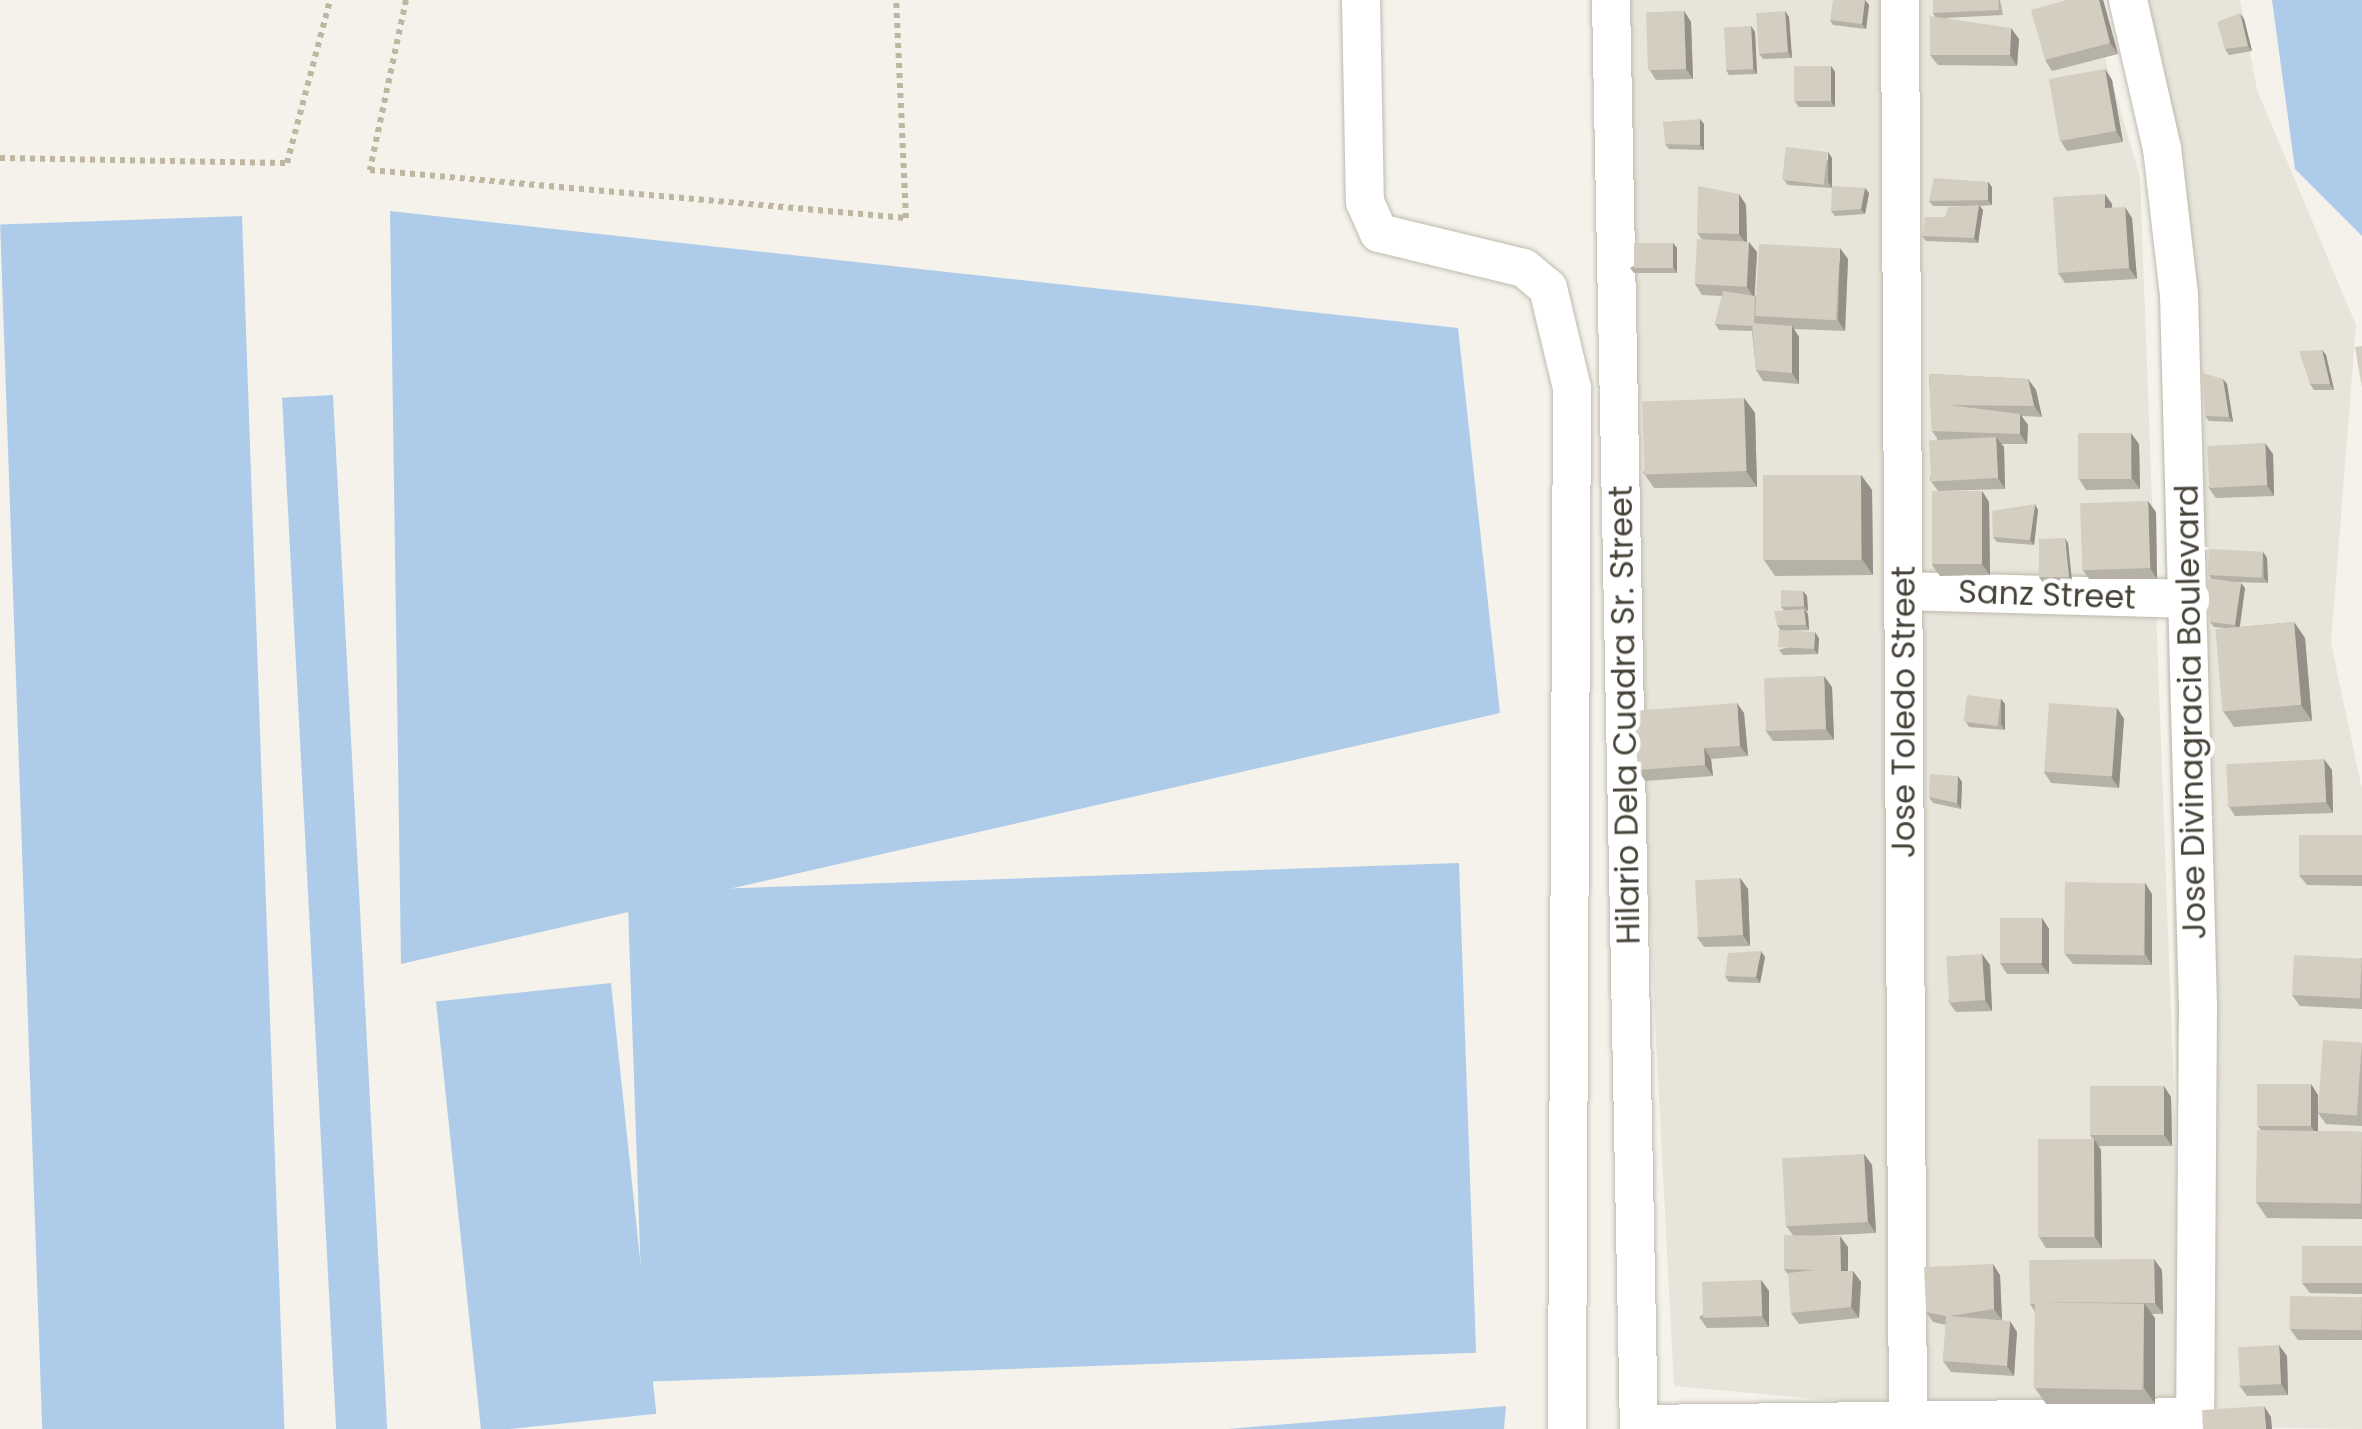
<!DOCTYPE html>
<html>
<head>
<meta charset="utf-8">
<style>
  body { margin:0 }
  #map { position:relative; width:2362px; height:1429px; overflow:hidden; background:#f4f2eb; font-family:Poppins,sans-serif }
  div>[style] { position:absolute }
  .residential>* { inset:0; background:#e7e4d9 }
  .water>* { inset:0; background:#aecce9; transform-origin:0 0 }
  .path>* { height:6px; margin-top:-3px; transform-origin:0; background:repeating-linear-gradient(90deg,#bfb6a1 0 5px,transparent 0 10px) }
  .roads { filter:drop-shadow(0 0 2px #bebaae) drop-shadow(0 0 2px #bebaae) }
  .minor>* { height:38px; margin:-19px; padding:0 19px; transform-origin:19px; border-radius:19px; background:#fff }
  .wall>* { inset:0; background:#b6b1a6 }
  .shaded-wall>* { inset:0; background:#949087 }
  .building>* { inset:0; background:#d4cec1; transform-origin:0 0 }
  span { translate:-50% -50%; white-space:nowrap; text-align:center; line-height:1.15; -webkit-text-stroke:9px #fff; paint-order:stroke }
  .street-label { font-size:32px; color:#474339 }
</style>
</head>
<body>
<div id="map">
  <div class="residential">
    <i style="clip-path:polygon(1626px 0,1897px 0,1894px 1406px,1674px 1386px,1629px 519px)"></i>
    <i style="clip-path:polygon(1908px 0,2088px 0,2140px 177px,2181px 1283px,2156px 151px,2117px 0,2240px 0,2257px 90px,2356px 325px,2331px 643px,2362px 789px,2362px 1429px,1919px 1423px)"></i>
  </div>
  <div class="water">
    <i style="clip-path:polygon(2272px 0,2362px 0,2362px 236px,2295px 169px)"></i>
    <i style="clip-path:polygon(390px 211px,1458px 328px,1500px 713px,401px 964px)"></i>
    <i style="left:242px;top:216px;width:1214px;height:242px;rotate:88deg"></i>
    <i style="left:333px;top:395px;width:1036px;height:51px;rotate:87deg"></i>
    <i style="left:1459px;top:863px;width:490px;height:832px;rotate:88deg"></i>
    <i style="left:611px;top:983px;width:433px;height:176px;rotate:84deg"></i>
    <i style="clip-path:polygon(1506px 1406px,1504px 1429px,1228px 1429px)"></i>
  </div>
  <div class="path">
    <i style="left:406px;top:0;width:174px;rotate:102deg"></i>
    <i style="left:370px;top:170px;width:538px;rotate:5.12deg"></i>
    <i style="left:906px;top:218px;width:218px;rotate:-92.6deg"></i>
    <i style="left:0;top:158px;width:287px;rotate:1deg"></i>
    <i style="left:287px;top:163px;width:169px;rotate:-75.2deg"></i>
  </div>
  <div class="roads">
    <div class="minor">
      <i style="left:1361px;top:0;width:202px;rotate:88.9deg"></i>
      <i style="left:1365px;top:202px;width:34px;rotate:66deg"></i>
      <i style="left:1379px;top:233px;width:149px;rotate:13.6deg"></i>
      <i style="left:1524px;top:268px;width:31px;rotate:40deg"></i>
      <i style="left:1548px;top:288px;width:103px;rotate:76.5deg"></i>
      <i style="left:1572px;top:388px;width:1041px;rotate:90.28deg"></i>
      <i style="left:1611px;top:0;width:1429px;rotate:88.88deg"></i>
      <i style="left:1900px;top:0;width:1424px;rotate:89.68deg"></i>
      <i style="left:2128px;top:0;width:152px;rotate:77.1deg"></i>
      <i style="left:2162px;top:148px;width:148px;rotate:83.4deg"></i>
      <i style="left:2179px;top:295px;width:711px;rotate:88.47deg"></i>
      <i style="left:2198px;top:1006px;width:423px;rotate:90.4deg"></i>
      <i style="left:1903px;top:591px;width:288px;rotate:1.6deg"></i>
      <i style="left:1640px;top:1424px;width:554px;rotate:-0.72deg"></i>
    </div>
  </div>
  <div class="wall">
    <i style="clip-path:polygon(1865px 0,1869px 5px,1866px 29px,1833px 25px,1830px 20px)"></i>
    <i style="clip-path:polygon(2000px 0,2003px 15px,1945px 18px,2019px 39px,2017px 66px,1938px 65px,1930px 55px,1935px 17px,1933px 13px)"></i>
    <i style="clip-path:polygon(2067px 0,2103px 0,2118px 54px,2052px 71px,2045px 60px)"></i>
    <i style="clip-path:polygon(1684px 11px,1691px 22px,1693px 79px,1656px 80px,1649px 69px)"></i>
    <i style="clip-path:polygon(1785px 11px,1789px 17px,1792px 58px,1763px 59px,1759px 54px)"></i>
    <i style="clip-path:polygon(2244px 19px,2252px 51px,2229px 55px,2225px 49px)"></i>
    <i style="clip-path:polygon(1751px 26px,1755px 32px,1757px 74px,1729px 75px,1726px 70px)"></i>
    <i style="clip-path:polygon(1831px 66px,1835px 72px,1835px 107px,1799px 107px,1795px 102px)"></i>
    <i style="clip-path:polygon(2105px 69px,2112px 80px,2123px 142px,2067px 151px,2060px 140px)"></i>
    <i style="clip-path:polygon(1704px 124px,1704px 150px,1669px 149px,1665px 144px)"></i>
    <i style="clip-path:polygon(1832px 158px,1832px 188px,1788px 185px,1784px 180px)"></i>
    <i style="clip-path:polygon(1988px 182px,1992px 187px,1992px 205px,1980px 206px,1983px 210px,1978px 243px,1926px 241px,1922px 236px,1945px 217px,1965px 206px,1933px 206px,1929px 201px)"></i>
    <i style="clip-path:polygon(1865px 188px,1869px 193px,1865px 214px,1835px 216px,1831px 211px)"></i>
    <i style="clip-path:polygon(1739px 194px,1746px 205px,1747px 242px,1757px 252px,1755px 296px,1848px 259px,1845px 331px,1794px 329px,1799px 337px,1799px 384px,1763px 381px,1756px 370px,1752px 331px,1719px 330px,1715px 324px,1722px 296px,1702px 295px,1695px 284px,1702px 239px,1697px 233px)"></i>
    <i style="clip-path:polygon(2112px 204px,2112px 208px,2132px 218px,2137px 279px,2065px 283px,2058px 273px)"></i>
    <i style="clip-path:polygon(1673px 243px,1677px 248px,1677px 273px,1634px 273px,1630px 268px)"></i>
    <i style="clip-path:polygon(2322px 350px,2326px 355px,2334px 390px,2314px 390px,2310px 384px)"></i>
    <i style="clip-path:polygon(1929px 374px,2028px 379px,2036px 390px,2042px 417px,2022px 416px,2028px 425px,2027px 444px,2001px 444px,2004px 447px,2005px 489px,1938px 491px,1930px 480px,1937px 438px,1932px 431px)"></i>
    <i style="clip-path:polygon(2223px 379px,2227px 384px,2233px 422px,2209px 421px,2205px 416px)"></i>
    <i style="clip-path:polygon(1744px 398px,1755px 413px,1757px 487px,1654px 488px,1643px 472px)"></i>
    <i style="clip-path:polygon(2139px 444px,2140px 489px,2086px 490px,2079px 479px)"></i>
    <i style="clip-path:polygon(2273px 454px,2274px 496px,2216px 498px,2208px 487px)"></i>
    <i style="clip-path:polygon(1861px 475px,1872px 490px,1873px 575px,1775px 576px,1764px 560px)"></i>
    <i style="clip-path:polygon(1982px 491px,1989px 502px,1990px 575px,1940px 576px,1932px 565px)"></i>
    <i style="clip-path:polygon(2038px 510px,2034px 545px,1997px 542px,1993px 537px)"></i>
    <i style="clip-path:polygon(2156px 512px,2157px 579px,2089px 579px,2082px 569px)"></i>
    <i style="clip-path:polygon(2068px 543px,2072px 582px,2043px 583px,2039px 577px)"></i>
    <i style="clip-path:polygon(2263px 552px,2267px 558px,2268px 583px,2232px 582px,2245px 588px,2240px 627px,2294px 622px,2305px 638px,2312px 721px,2234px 727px,2223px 711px,2224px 628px,2214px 627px,2210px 622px,2211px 579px,2209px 575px)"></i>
    <i style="clip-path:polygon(1803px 591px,1807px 596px,1808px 611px,1806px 611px,1808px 614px,1809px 630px,1781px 631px,1777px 625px,1784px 610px,1781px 607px)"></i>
    <i style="clip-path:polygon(1819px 638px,1818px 654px,1783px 655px,1779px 650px)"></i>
    <i style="clip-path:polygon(1832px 687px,1834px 740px,1773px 741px,1765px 730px)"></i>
    <i style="clip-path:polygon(2001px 699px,2005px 704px,2005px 730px,1969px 727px,1966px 722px)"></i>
    <i style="clip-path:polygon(2117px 708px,2124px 719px,2119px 788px,2051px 783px,2044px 772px)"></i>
    <i style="clip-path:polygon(1744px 713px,1748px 756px,1711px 759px,1713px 776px,1645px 781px,1638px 770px)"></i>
    <i style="clip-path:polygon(2332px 770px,2333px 813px,2235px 816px,2228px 805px)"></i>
    <i style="clip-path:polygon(1958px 776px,1962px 782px,1961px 809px,1933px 803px,1929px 797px)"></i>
    <i style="clip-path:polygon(2362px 835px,2362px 886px,2307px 885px,2299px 875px)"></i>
    <i style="clip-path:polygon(1740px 878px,1748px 889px,1750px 946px,1704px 947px,1697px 937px)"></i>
    <i style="clip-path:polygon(2145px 883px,2152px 894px,2152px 965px,2073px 964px,2065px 954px)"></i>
    <i style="clip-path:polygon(2042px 918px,2049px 929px,2049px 974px,2007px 974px,2000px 963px)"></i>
    <i style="clip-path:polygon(1982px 954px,1990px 965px,1992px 1011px,1956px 1012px,1948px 1001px)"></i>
    <i style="clip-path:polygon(1765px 957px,1760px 983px,1729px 982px,1725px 976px)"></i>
    <i style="clip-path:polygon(2362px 958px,2362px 1009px,2300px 1006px,2292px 995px)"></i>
    <i style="clip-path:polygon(2362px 1043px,2362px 1126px,2326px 1124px,2318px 1113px,2318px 1131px,2362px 1132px,2362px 1219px,2267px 1218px,2256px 1202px,2261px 1130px,2257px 1125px,2311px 1084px,2318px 1095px,2318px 1112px)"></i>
    <i style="clip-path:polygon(2171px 1097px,2172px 1146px,2099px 1146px,2101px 1150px,2102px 1248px,2046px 1248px,2039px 1237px,2093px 1139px,2090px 1135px)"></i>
    <i style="clip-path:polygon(1864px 1154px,1872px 1165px,1876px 1233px,1816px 1236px,1848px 1247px,1848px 1271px,1853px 1271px,1861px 1282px,1859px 1318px,1799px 1324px,1791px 1313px,1789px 1276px,1784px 1269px,1793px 1235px,1786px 1226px)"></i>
    <i style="clip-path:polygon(2362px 1246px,2362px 1294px,2310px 1293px,2302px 1283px)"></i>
    <i style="clip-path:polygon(2162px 1270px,2163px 1314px,2151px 1314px,2155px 1318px,2155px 1404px,2046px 1404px,2035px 1388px,2035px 1312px,2030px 1304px)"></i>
    <i style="clip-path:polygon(2000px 1275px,2002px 1320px,2017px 1332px,2014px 1376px,1951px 1372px,1943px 1361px,1946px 1325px,1933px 1322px,1926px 1312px)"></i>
    <i style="clip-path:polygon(1761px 1280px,1769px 1291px,1769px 1327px,1707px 1328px,1699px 1317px)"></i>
    <i style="clip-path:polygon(2362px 1297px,2362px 1340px,2298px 1340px,2290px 1329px)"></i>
    <i style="clip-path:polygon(2287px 1356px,2288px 1395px,2247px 1396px,2239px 1385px)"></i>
  </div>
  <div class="shaded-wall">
    <i style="clip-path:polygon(1865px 0,1869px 5px,1866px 29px,1862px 24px)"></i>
    <i style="clip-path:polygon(2099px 0,2103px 0,2104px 3px,2118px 54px,2110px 43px)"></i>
    <i style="clip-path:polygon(1684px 11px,1691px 22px,1693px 79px,1686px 69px)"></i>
    <i style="clip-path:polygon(1785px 11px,1789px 17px,1792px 58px,1788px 52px)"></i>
    <i style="clip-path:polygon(2240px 13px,2244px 19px,2252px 51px,2248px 46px)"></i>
    <i style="clip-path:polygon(1751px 26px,1755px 32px,1757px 74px,1753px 69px)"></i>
    <i style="clip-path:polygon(2011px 28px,2019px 39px,2017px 66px,2010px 55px)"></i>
    <i style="clip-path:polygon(1831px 66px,1835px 72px,1835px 107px,1831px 101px)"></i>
    <i style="clip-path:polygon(2105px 69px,2112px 80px,2123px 142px,2116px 131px)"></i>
    <i style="clip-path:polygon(1700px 119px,1704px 124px,1704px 150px,1700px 145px)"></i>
    <i style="clip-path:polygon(1828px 152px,1832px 158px,1832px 188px,1828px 182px)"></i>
    <i style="clip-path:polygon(1988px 182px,1992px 187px,1992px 205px,1988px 200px)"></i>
    <i style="clip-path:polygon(1865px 188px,1869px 193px,1865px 214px,1861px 209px)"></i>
    <i style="clip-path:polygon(1739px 194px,1746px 205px,1747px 245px,1739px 234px)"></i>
    <i style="clip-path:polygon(2105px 194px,2112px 204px,2113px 219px,2105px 208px)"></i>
    <i style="clip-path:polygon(1979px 205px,1983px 210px,1978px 243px,1974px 238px)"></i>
    <i style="clip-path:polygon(2125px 207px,2132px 218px,2137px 279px,2129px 268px)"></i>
    <i style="clip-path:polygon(1749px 242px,1757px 252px,1754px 298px,1747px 287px)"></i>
    <i style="clip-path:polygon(1673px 243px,1677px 248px,1677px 273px,1673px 267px)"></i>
    <i style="clip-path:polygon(1840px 248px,1848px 259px,1845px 331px,1838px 320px)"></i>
    <i style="clip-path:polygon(1792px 326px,1799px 337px,1799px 384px,1792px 373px)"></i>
    <i style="clip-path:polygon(2322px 350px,2326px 355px,2334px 390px,2330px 384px)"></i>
    <i style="clip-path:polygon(2028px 379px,2036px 390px,2042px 417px,2034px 406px)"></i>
    <i style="clip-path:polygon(2223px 379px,2227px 384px,2233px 422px,2229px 417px)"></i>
    <i style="clip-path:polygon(1744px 398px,1755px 413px,1757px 487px,1746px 471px)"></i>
    <i style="clip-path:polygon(2020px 414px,2028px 425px,2027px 444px,2020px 434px)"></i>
    <i style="clip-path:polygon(2131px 433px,2139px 444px,2140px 489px,2132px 478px)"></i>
    <i style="clip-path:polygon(1996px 437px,2004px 447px,2005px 489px,1998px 478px)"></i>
    <i style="clip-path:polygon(2265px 443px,2273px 454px,2274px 496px,2267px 485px)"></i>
    <i style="clip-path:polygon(1861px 475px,1872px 490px,1873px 575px,1862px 559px)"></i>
    <i style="clip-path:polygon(1982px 491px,1989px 502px,1990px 575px,1982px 564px)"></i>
    <i style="clip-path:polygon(2148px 501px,2156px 512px,2157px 579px,2150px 568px)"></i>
    <i style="clip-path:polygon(2035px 504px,2038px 510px,2034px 545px,2030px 540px)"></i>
    <i style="clip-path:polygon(2065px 538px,2068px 543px,2072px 582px,2069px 577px)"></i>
    <i style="clip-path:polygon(2263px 552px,2267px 558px,2268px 583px,2264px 578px)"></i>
    <i style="clip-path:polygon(2241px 583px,2245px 588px,2239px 630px,2235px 625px)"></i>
    <i style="clip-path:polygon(1803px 591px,1807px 596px,1808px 611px,1804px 606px)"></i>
    <i style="clip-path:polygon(1804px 609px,1808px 614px,1809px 630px,1806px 625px)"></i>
    <i style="clip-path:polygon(2294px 622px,2305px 638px,2312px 721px,2301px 705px)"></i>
    <i style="clip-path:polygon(1815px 632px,1819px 638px,1818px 654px,1814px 649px)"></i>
    <i style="clip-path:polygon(1824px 676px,1832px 687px,1834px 740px,1826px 729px)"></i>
    <i style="clip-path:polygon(2001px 699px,2005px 704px,2005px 730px,2001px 725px)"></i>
    <i style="clip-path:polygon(1737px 703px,1744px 713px,1748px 756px,1740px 746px)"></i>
    <i style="clip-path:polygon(2117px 708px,2124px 719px,2119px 788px,2111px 777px)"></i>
    <i style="clip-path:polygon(1704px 748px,1711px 759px,1713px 776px,1705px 765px)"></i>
    <i style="clip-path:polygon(2324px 759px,2332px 770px,2333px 813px,2326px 802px)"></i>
    <i style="clip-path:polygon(1958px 776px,1962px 782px,1961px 809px,1957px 803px)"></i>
    <i style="clip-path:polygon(1740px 878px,1748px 889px,1750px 946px,1743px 935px)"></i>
    <i style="clip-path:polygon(2145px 883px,2152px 894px,2152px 965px,2145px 954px)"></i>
    <i style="clip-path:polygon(2042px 918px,2049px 929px,2049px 974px,2041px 964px)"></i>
    <i style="clip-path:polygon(1761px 951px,1765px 957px,1760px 983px,1756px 977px)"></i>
    <i style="clip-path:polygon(1982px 954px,1990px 965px,1992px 1011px,1985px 1000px)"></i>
    <i style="clip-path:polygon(2311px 1084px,2318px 1095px,2318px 1137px,2311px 1126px)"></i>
    <i style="clip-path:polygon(2164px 1086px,2171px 1097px,2172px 1146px,2164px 1135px)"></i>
    <i style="clip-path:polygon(2094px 1139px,2101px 1150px,2102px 1248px,2095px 1237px)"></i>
    <i style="clip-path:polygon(1864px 1154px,1872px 1165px,1876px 1233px,1868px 1222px)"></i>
    <i style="clip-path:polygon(1840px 1236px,1848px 1247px,1848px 1282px,1841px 1271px)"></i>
    <i style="clip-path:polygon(2154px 1259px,2162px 1270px,2163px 1314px,2155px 1303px)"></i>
    <i style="clip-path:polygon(1993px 1264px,2000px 1275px,2002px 1320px,1994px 1309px)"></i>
    <i style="clip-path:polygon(1853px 1271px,1861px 1282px,1859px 1318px,1851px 1307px)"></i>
    <i style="clip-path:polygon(1761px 1280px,1769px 1291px,1769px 1327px,1762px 1316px)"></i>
    <i style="clip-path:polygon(2144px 1303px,2155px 1318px,2155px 1404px,2144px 1388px)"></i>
    <i style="clip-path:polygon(2010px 1321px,2017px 1332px,2014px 1376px,2007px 1366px)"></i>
    <i style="clip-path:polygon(2279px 1345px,2287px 1356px,2288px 1395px,2281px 1384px)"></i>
    <i style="clip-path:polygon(2264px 1406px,2271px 1417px,2272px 1429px,2266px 1429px)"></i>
  </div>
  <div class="building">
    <i style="clip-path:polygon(1833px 0,1865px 0,1862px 24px,1830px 20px)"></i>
    <i style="clip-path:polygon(1933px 0,1998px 0,1999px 10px,1933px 13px)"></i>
    <i style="clip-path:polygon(2067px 0,2099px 0,2110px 43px,2045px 60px,2031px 10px)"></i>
    <i style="left:1684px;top:11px;width:58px;height:38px;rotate:88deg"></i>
    <i style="left:1785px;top:11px;width:41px;height:29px;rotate:86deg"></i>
    <i style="clip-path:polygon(2240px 13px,2248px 46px,2225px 49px,2217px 22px)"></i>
    <i style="clip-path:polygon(1930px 16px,2011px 28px,2010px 55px,1930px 55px)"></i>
    <i style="left:1751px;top:26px;width:43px;height:27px;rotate:87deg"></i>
    <i style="left:1831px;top:66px;width:35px;height:37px;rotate:90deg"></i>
    <i style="left:2105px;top:69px;width:63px;height:57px;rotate:80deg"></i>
    <i style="clip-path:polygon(1700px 119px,1700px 145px,1665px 144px,1663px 122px)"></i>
    <i style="left:1786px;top:147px;width:42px;height:33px;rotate:7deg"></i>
    <i style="clip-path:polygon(1934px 178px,1988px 182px,1988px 200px,1929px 201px)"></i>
    <i style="clip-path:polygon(1698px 186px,1739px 194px,1739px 234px,1697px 233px)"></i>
    <i style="clip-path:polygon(1832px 186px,1865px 188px,1861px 209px,1831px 211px)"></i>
    <i style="clip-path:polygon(2105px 194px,2105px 208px,2125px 207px,2129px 268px,2058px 273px,2053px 197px)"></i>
    <i style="clip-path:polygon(1979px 205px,1974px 238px,1922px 236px,1925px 217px,1945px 217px,1948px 207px)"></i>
    <i style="left:1697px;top:239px;width:52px;height:45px;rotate:3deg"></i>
    <i style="left:1634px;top:243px;width:39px;height:25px"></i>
    <i style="left:1759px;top:244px;width:81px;height:72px;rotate:3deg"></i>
    <i style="clip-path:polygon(1723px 291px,1755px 296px,1754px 324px,1752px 323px,1752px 326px,1715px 324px)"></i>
    <i style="clip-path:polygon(1752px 323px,1792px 326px,1792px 373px,1756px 370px)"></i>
    <i style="clip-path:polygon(2362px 346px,2362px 388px,2355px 347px)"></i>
    <i style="clip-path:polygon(2322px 350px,2330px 384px,2310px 384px,2299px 351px)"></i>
    <i style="clip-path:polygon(2202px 373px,2223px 379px,2229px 417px,2205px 416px)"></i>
    <i style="clip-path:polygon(1929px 374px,2028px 379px,2034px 406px,1948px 405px,2020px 414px,2020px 434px,1932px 431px)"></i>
    <i style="left:1744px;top:398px;width:73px;height:102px;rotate:88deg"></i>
    <i style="left:2078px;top:433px;width:53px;height:46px"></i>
    <i style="left:1996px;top:437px;width:41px;height:67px;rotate:87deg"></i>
    <i style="left:2265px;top:443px;width:42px;height:58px;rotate:87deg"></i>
    <i style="left:1763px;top:475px;width:98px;height:85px"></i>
    <i style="left:1982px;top:491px;width:73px;height:50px;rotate:90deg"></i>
    <i style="left:2148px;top:501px;width:67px;height:68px;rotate:88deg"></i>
    <i style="clip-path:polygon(2035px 504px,2030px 540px,1993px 537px,1992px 511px)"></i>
    <i style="clip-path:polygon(2065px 538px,2069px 577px,2039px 577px,2039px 539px)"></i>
    <i style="left:2209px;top:549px;width:54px;height:26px;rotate:3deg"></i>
    <i style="clip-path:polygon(2208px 578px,2241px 583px,2235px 625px,2210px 622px)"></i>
    <i style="clip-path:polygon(1781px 590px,1803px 591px,1804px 606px,1781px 607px)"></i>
    <i style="clip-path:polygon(1804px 609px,1806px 625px,1777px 625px,1774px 611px)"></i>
    <i style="left:2294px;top:622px;width:83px;height:79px;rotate:85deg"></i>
    <i style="left:1815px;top:632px;width:17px;height:36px;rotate:93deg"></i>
    <i style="left:1824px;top:676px;width:53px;height:60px;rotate:88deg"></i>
    <i style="left:1967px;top:695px;width:34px;height:27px;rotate:7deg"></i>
    <i style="clip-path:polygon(1737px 703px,1740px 746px,1704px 748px,1705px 765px,1638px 770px,1633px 711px)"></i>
    <i style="left:2049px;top:703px;width:68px;height:69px;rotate:4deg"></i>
    <i style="left:2324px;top:759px;width:43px;height:98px;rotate:87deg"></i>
    <i style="clip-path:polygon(1930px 774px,1958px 776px,1957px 803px,1929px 797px)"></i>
    <i style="left:2299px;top:835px;width:63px;height:40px"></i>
    <i style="left:1740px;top:878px;width:57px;height:45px;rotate:87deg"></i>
    <i style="left:2065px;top:882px;width:80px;height:72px;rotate:1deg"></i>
    <i style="left:2000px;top:918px;width:42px;height:45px"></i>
    <i style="clip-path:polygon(1761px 951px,1756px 977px,1725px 976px,1728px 953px)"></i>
    <i style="left:1982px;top:954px;width:46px;height:36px;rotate:86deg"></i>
    <i style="left:2294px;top:955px;width:68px;height:40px;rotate:3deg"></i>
    <i style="left:2323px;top:1040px;width:39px;height:73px;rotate:4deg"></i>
    <i style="left:2311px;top:1084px;width:42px;height:54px;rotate:90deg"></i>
    <i style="left:2090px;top:1086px;width:74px;height:49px"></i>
    <i style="left:2257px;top:1130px;width:105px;height:72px;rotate:1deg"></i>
    <i style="left:2038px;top:1139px;width:56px;height:98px"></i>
    <i style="left:1864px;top:1154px;width:68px;height:82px;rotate:87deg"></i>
    <i style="clip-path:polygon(1784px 1235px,1840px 1236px,1841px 1271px,1853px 1271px,1851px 1307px,1791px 1313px,1788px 1273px,1815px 1270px,1784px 1269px)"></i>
    <i style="left:2302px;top:1246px;width:60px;height:37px"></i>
    <i style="clip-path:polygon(2154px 1259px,2155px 1303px,2035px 1302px,2035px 1304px,2030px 1304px,2029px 1260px)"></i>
    <i style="clip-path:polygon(1993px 1264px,1994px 1309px,1950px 1316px,2010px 1321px,2007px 1366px,1943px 1361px,1946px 1316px,1926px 1312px,1924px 1267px)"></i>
    <i style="left:1761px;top:1280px;width:36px;height:59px;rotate:88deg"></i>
    <i style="left:2290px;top:1296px;width:72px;height:33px;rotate:1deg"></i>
    <i style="left:2035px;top:1302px;width:109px;height:86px;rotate:1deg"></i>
    <i style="left:2279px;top:1345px;width:39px;height:41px;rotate:87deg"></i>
    <i style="clip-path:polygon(2264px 1406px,2266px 1429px,2203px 1429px,2202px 1410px)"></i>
  </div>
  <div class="street-label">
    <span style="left:2047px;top:595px;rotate:2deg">Sanz Street</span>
    <span style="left:1904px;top:712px;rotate:-90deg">Jose Toledo Street</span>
    <span style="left:2191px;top:712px;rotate:-91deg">Jose Divinagracia Boulevard</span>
    <span style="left:1625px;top:715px;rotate:-91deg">Hilario Dela Cuadra Sr. Street</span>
  </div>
</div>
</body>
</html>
